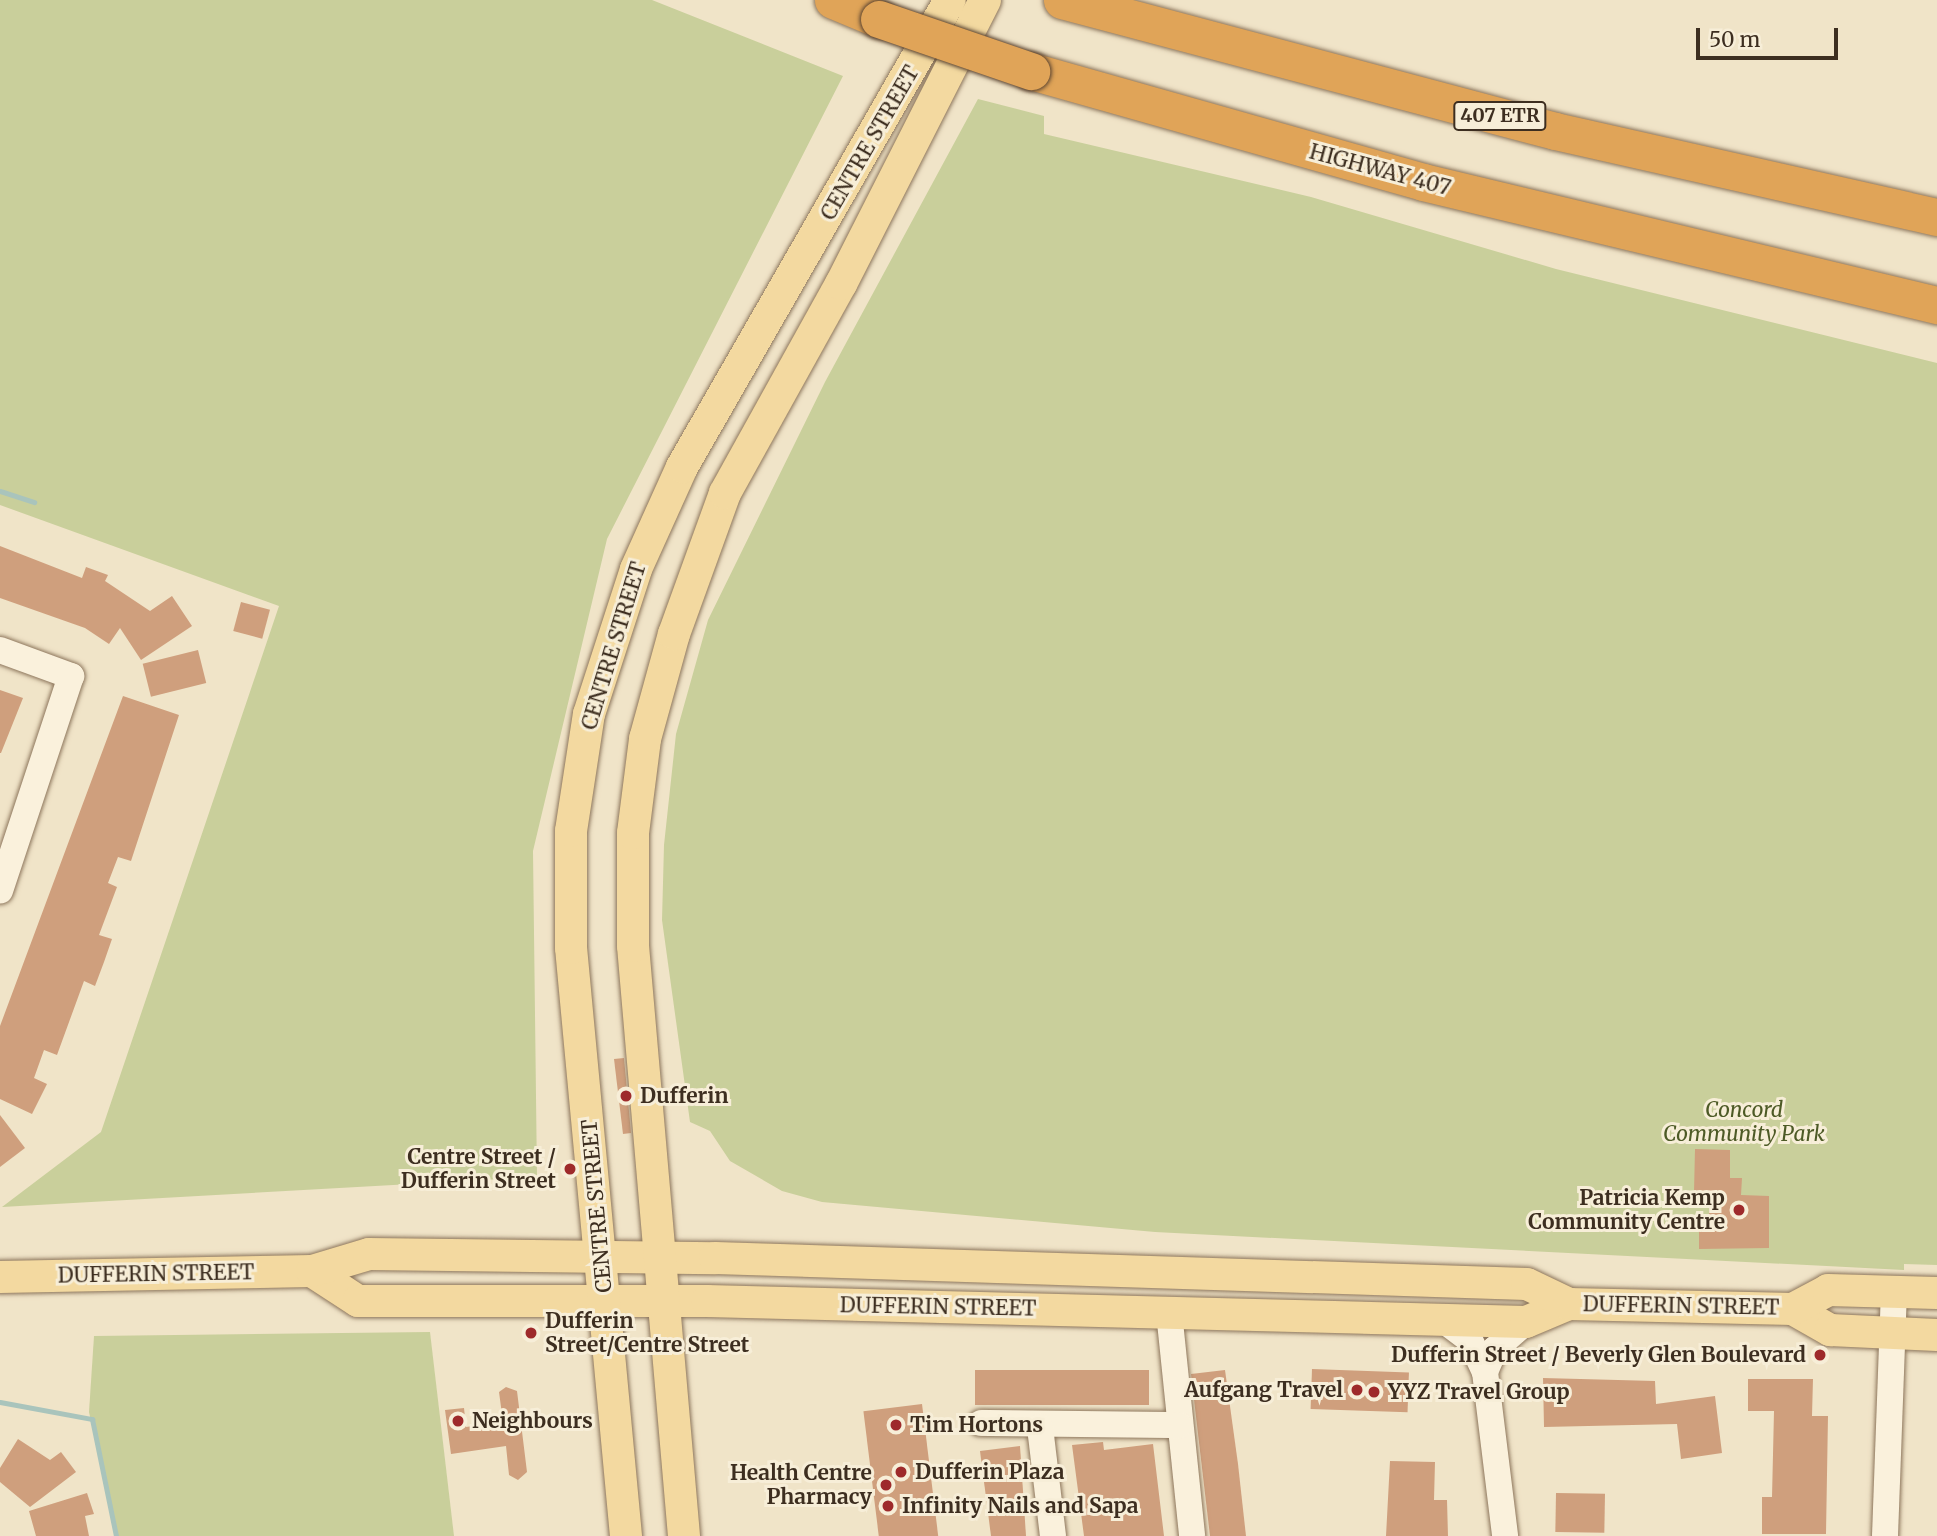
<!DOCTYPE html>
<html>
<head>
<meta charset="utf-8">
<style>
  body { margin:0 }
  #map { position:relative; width:1937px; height:1536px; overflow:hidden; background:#f0e4c8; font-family:Merriweather,serif }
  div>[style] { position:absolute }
  .green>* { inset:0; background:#c9cf9b }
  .stream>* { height:5px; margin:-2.5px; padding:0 2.5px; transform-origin:2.5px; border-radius:2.5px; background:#a9c4bc }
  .building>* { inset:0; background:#cf9f7d; transform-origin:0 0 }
  .roads { filter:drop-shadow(0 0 2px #8d765c) drop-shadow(0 0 2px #8d765c) }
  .minor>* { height:26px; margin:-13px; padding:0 13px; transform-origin:13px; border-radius:13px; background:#faf1dc }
  .major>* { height:32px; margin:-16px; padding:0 16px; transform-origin:16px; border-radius:16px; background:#f3d9a0 }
  .highway>* { height:37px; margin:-18.5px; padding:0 18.5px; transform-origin:18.5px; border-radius:18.5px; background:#e0a458 }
  .bridges { filter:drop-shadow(0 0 2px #5b4430) drop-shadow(0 0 2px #5b4430) }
  .highway-bridge>* { height:37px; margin:-18.5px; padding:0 18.5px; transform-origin:18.5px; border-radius:18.5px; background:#e0a458 }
  .dots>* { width:19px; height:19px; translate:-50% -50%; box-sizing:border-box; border:4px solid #f7eed8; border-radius:50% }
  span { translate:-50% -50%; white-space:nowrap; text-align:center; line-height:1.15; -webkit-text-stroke:6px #f7eed8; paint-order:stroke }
  .shield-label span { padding:2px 5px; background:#f7eed8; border:2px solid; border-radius:5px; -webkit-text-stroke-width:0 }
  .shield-label { font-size:19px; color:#3d2e20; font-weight:700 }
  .street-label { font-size:21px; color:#3d2e20 }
  .poi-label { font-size:21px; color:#3d2e20; font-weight:700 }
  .left { translate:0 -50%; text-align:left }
  .right { translate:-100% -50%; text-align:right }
  .park-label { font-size:21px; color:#4d5a26; font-style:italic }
  .scale { position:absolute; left:1696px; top:28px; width:142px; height:32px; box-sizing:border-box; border:4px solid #3d2e20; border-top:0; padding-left:9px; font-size:21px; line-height:24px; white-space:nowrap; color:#3d2e20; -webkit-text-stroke:5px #f7eed8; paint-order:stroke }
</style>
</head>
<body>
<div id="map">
  <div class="green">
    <i style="clip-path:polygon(0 0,652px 0,843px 76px,607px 539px,533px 851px,537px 1177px,2px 1207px,101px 1132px,279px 606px,0 505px)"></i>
    <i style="clip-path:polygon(978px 99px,1044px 116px,1044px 134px,1311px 197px,1556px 269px,1937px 363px,1937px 1265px,1904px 1264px,1904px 1270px,1155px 1232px,822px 1202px,782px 1191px,730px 1161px,710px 1131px,690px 1122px,662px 920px,664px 845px,676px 734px,708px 620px,825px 382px)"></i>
    <i style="clip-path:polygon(430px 1332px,454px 1536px,116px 1536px,89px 1412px,94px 1336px)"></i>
  </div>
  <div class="stream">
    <i style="left:0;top:491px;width:36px;rotate:18deg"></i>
    <i style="left:0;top:1402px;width:94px;rotate:10.5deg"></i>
    <i style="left:92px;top:1419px;width:119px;rotate:78.4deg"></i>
  </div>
  <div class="building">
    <i style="clip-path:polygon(0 546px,82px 578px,86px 567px,108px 575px,105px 581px,150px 611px,172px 596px,192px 626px,141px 660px,120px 628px,109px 644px,85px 628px,0 598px)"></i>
    <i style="left:241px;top:602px;width:30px;height:30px;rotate:15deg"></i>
    <i style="left:198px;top:650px;width:34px;height:57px;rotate:76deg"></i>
    <i style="clip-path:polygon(0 690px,23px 698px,1px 753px,0 753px)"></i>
    <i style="clip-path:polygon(123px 696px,179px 715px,131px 861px,118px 857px,108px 883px,117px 887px,99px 935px,112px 939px,104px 962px,95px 986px,84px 981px,57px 1055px,44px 1050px,34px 1078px,47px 1084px,32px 1114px,0 1099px,0 1026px)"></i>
    <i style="clip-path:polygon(624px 1058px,631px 1133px,623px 1134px,614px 1059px)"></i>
    <i style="clip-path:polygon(0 1115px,25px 1148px,0 1167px)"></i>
    <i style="clip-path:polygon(1695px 1149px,1730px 1150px,1730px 1178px,1742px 1178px,1741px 1195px,1769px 1196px,1769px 1248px,1699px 1249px,1699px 1225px,1709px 1225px,1709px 1193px,1694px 1192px)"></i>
    <i style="left:1312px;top:1369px;width:97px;height:40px;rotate:2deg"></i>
    <i style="left:975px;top:1370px;width:174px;height:35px"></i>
    <i style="clip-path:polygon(1225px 1370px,1238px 1464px,1246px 1536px,1210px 1536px,1191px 1374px)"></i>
    <i style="clip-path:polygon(1543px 1378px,1655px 1381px,1656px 1404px,1715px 1396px,1722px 1453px,1681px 1459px,1677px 1424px,1544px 1427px)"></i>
    <i style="clip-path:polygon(1748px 1379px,1813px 1379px,1812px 1416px,1828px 1416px,1826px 1534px,1762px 1534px,1762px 1497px,1772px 1497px,1774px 1411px,1748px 1411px)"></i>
    <i style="clip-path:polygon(506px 1387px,517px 1391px,527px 1472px,518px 1480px,509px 1475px,506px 1446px,451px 1454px,445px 1410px,464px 1408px,466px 1427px,503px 1422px,499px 1392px)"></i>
    <i style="left:922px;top:1404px;width:133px;height:59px;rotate:83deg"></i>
    <i style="clip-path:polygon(18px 1439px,50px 1460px,61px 1452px,76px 1472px,30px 1507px,0 1482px,0 1468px)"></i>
    <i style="clip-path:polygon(1103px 1442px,1104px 1450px,1153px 1444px,1164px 1536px,1084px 1536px,1072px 1445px)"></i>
    <i style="clip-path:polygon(1020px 1446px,1026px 1536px,991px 1536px,980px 1451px)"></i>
    <i style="clip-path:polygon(1390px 1461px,1435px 1462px,1434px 1500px,1447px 1500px,1448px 1536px,1386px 1536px)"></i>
    <i style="clip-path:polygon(87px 1493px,94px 1514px,85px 1516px,89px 1536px,36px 1536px,29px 1511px)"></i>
    <i style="left:1556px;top:1493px;width:49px;height:39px;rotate:1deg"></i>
  </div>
  <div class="roads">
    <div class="minor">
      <i style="left:0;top:650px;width:76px;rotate:20.1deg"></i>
      <i style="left:71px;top:676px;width:226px;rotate:108.3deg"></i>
      <i style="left:1169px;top:1312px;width:225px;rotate:84.1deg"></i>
      <i style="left:1442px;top:1319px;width:35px;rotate:37deg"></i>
      <i style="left:1470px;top:1340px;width:35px;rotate:65deg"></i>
      <i style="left:1485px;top:1372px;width:165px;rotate:83deg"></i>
      <i style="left:1485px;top:1372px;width:25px;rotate:-67deg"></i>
      <i style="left:1495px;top:1349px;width:41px;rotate:-41.1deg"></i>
      <i style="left:981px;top:1423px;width:198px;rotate:0.6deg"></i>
      <i style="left:1040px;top:1427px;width:110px;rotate:83.2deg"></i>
      <i style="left:1885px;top:1536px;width:244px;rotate:-87.9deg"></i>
    </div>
    <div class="major">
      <i style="left:312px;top:1271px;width:55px;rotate:33.1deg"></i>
      <i style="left:358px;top:1301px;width:349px"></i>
      <i style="left:707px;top:1301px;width:819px;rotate:1.47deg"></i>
      <i style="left:1526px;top:1322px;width:47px;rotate:-22.7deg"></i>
      <i style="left:0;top:1277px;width:312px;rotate:-1.1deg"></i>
      <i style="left:312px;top:1271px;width:59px;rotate:-16.6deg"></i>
      <i style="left:369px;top:1254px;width:346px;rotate:0.7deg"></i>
      <i style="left:715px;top:1258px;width:812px;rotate:1.83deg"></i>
      <i style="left:1527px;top:1284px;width:47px;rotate:25.5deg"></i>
      <i style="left:1569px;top:1304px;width:224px;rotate:1.3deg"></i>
      <i style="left:1793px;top:1309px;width:43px;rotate:29.6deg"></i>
      <i style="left:1830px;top:1330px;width:107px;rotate:2.7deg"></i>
      <i style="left:1793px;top:1309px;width:40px;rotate:-28deg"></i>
      <i style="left:1828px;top:1290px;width:109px;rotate:1.6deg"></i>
      <i style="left:626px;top:1536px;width:591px;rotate:-95.34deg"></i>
      <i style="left:571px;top:948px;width:117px;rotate:-90deg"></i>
      <i style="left:571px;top:831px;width:118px;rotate:-81.3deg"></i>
      <i style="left:589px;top:714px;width:152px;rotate:-72deg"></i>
      <i style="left:636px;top:569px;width:112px;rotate:-65.7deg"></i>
      <i style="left:682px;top:467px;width:538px;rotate:-60.15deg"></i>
      <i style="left:684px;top:1536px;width:592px;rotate:-94.94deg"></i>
      <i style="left:633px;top:946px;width:113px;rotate:-90deg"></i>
      <i style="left:633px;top:833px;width:95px;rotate:-82.7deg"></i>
      <i style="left:645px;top:739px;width:109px;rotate:-74.6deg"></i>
      <i style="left:674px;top:634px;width:150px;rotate:-70.1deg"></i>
      <i style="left:725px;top:493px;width:239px;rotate:-61deg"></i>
      <i style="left:841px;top:284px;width:318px;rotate:-63.1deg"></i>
    </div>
    <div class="highway">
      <i style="left:833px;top:0;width:50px;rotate:22.4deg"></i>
      <i style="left:1062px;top:0;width:510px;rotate:14.88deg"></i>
      <i style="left:1555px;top:131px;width:392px;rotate:12.7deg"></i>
      <i style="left:1031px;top:71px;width:407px;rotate:15.8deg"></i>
      <i style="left:1423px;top:182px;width:529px;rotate:13.46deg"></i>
    </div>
  </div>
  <div class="bridges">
    <div class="highway-bridge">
      <i style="left:879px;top:19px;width:161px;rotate:18.9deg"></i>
    </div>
  </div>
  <div class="dots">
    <i style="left:626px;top:1096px;background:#9e2a2b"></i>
    <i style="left:570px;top:1169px;background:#9e2a2b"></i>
    <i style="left:1739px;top:1210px;background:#9e2a2b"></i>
    <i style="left:531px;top:1333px;background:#9e2a2b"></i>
    <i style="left:1820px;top:1355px;background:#9e2a2b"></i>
    <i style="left:1357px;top:1390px;background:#9e2a2b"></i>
    <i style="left:1374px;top:1392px;background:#9e2a2b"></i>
    <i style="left:458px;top:1421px;background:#9e2a2b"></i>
    <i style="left:896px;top:1425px;background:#9e2a2b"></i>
    <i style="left:901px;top:1472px;background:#9e2a2b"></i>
    <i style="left:886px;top:1485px;background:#9e2a2b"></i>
    <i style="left:888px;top:1506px;background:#9e2a2b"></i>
  </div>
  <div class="shield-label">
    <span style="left:1500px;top:116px">407 ETR</span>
  </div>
  <div class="street-label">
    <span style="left:870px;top:143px;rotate:-60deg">CENTRE STREET</span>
    <span style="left:1380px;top:170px;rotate:15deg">HIGHWAY 407</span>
    <span style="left:614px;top:646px;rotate:-73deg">CENTRE STREET</span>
    <span style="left:597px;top:1206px;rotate:-95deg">CENTRE STREET</span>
    <span style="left:156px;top:1274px;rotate:-1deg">DUFFERIN STREET</span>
    <span style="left:1681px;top:1306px;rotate:1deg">DUFFERIN STREET</span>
    <span style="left:938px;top:1307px;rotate:1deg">DUFFERIN STREET</span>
  </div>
  <div class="poi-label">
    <span class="left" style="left:640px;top:1096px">Dufferin</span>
    <span class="right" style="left:556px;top:1169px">Centre Street /<br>Dufferin Street</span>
    <span class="right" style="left:1725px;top:1210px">Patricia Kemp<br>Community Centre</span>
    <span class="left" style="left:545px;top:1333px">Dufferin<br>Street/Centre Street</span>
    <span class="right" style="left:1806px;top:1355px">Dufferin Street / Beverly Glen Boulevard</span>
    <span class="right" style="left:1343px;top:1390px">Aufgang Travel</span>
    <span class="left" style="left:1388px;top:1392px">YYZ Travel Group</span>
    <span class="left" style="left:472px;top:1421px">Neighbours</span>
    <span class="left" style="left:910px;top:1425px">Tim Hortons</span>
    <span class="left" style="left:915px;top:1472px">Dufferin Plaza</span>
    <span class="right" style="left:872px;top:1485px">Health Centre<br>Pharmacy</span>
    <span class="left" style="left:902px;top:1506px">Infinity Nails and Sapa</span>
  </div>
  <div class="park-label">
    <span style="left:1744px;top:1122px">Concord<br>Community Park</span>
  </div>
  <div class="scale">50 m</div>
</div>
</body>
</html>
